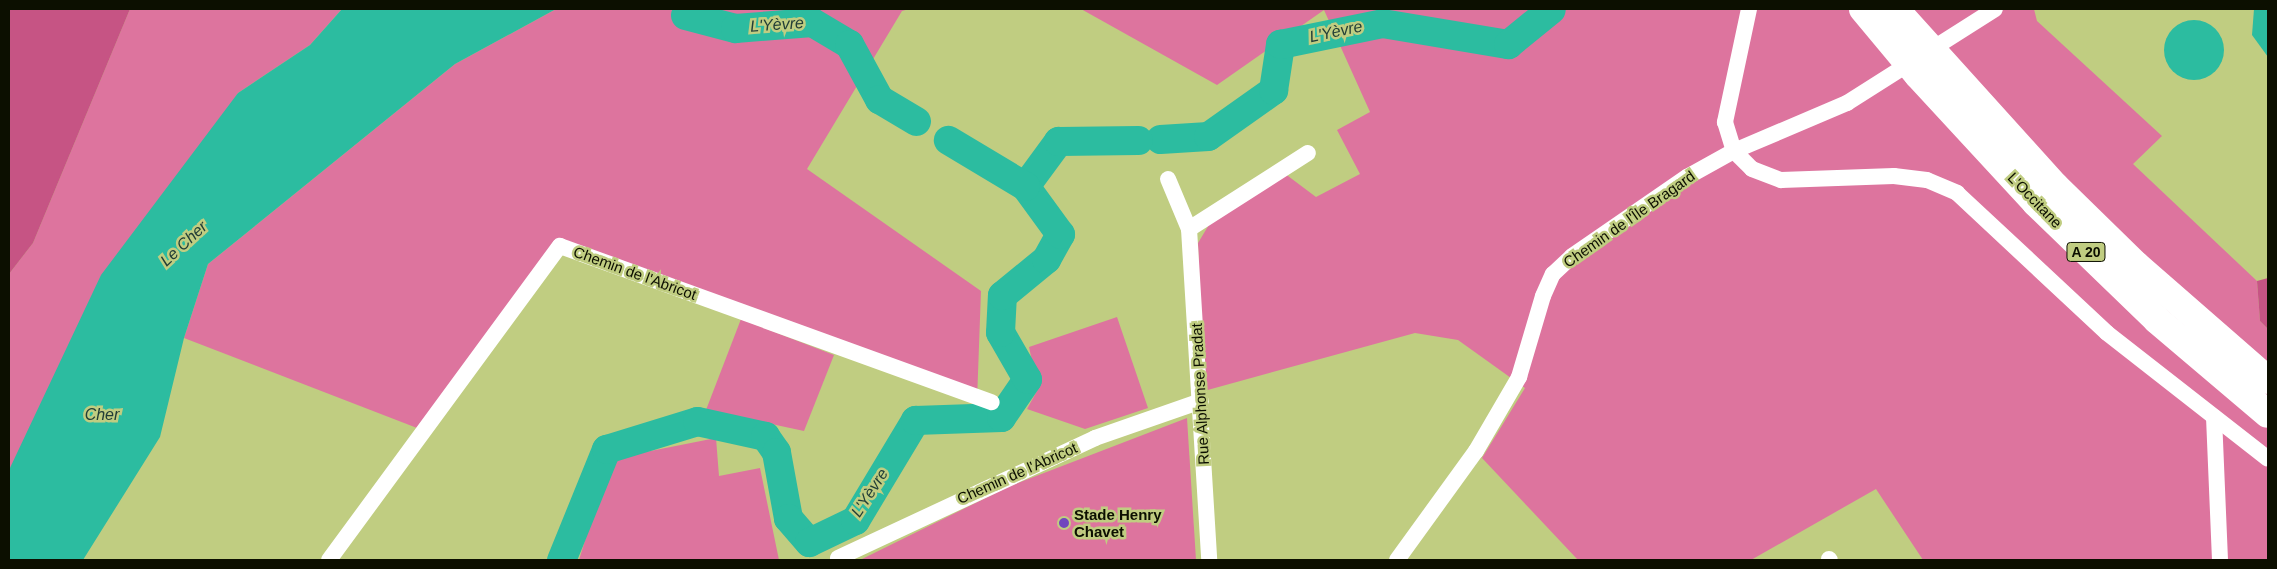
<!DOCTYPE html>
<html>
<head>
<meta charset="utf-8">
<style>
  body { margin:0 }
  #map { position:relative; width:2277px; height:569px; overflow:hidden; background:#c0cd81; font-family:Helvetica,sans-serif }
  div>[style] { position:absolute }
  .green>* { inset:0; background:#dd749e }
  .forest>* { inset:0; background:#c65484 }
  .water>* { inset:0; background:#2cbca0 }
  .round { border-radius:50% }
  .river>* { height:29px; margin:-14.5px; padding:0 14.5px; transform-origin:14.5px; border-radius:14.5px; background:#2cbca0 }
  .street>* { height:16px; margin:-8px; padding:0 8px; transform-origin:8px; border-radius:8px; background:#fff }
  .highway>* { height:28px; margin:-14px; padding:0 14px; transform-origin:14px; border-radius:14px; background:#fff }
  .dots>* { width:14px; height:14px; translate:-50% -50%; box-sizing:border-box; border:2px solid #c0cd81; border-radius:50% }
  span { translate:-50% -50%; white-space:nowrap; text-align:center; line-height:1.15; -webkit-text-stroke:5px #c0cd81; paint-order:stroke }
  .shield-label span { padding:1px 4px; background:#c0cd81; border:1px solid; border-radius:4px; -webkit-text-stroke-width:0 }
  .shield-label { font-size:14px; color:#0c0f00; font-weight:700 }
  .street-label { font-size:15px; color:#0c0f00 }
  .poi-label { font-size:15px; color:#0c0f00; font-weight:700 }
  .left { translate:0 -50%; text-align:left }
  .water-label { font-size:16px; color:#223e37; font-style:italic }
  .frame { position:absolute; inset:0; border:10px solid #0c0f00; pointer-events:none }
</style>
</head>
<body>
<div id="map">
  <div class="green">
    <i style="clip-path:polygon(130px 9px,342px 9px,310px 45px,238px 93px,9px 470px,9px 274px,33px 243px)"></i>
    <i style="clip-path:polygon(556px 9px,909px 9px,902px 11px,807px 169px,981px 291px,977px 401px,562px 248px,430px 433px,184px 338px,208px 264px,455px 64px)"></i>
    <i style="clip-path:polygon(1081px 9px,2034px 9px,2037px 21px,2162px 136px,2133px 164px,2257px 281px,2260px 321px,2268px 329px,2268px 560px,1923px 560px,1876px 489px,1751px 560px,1578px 560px,1482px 458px,1525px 388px,1458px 340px,1415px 333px,1204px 391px,1198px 243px,1216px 213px,1284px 173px,1316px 197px,1360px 174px,1337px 130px,1370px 112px,1324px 10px,1217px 85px)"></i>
    <i style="clip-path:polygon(1117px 317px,1148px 408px,1085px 429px,1027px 409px,1038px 389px,1029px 347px)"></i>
    <i style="clip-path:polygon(741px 319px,834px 355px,804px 431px,706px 410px)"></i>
    <i style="clip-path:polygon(1187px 418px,1196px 560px,860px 560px,1010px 486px)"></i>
    <i style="clip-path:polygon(716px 438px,719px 476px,760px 468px,779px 560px,579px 560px,610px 459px)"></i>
  </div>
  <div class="forest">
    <i style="clip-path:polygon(9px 9px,130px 9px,33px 243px,9px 274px)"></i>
    <i style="clip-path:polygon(2268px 278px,2268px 329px,2260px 321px,2257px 281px)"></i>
  </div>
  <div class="water">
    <i style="clip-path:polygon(342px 9px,556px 9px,455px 64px,208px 264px,184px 338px,160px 437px,83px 560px,9px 560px,9px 470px,101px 275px,238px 93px,310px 45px)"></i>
    <i style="clip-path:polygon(2254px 9px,2268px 9px,2268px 57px,2252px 35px)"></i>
    <i class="round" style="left:2164px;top:20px;width:60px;height:60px"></i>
  </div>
  <div class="river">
    <i style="left:685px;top:15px;width:52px;rotate:14.6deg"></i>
    <i style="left:735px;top:28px;width:77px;rotate:-4.5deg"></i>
    <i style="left:812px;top:22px;width:43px;rotate:30.7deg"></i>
    <i style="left:849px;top:44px;width:63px;rotate:61.4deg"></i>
    <i style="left:879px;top:99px;width:43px;rotate:30.7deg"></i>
    <i style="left:1160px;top:139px;width:48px;rotate:-3.6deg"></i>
    <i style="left:1208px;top:136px;width:80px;rotate:-35.3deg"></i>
    <i style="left:1273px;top:90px;width:47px;rotate:-81.3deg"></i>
    <i style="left:1280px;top:44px;width:104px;rotate:-11.6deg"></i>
    <i style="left:1382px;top:23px;width:128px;rotate:9.5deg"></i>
    <i style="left:1508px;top:44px;width:55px;rotate:-39.1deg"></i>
    <i style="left:1025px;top:186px;width:56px;rotate:-53.7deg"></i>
    <i style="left:1058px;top:141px;width:80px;rotate:-0.7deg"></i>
    <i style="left:561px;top:560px;width:120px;rotate:-67.9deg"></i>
    <i style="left:606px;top:449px;width:95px;rotate:-17.1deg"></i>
    <i style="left:697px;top:421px;width:70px;rotate:12.4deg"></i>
    <i style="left:765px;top:436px;width:19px;rotate:55deg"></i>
    <i style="left:776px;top:452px;width:67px;rotate:79.7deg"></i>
    <i style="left:788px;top:518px;width:32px;rotate:49deg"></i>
    <i style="left:809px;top:542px;width:51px;rotate:-25.6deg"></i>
    <i style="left:855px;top:520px;width:117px;rotate:-59deg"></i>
    <i style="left:915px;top:420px;width:86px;rotate:-2deg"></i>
    <i style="left:1001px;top:417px;width:46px;rotate:-55.6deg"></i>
    <i style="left:1027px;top:379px;width:54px;rotate:-119.9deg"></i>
    <i style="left:1000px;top:332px;width:37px;rotate:-87deg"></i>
    <i style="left:1002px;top:295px;width:57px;rotate:-39.3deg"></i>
    <i style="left:1046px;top:259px;width:29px;rotate:-61deg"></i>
    <i style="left:1060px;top:234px;width:59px;rotate:-126.1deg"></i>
    <i style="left:1025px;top:186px;width:90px;rotate:-149.1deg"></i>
  </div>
  <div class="street">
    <i style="left:1749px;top:9px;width:116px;rotate:102deg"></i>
    <i style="left:1725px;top:122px;width:30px;rotate:73deg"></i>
    <i style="left:1734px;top:151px;width:25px;rotate:45deg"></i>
    <i style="left:1752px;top:169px;width:31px;rotate:21deg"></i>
    <i style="left:1781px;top:180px;width:113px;rotate:-2deg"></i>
    <i style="left:1894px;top:176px;width:33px;rotate:7deg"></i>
    <i style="left:1927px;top:180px;width:33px;rotate:23deg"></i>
    <i style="left:1957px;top:193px;width:205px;rotate:43deg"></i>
    <i style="left:2107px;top:333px;width:204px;rotate:38deg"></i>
    <i style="left:1168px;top:179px;width:54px;rotate:67.2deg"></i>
    <i style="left:1189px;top:229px;width:332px;rotate:86.5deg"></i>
    <i style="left:1189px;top:229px;width:141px;rotate:-32.6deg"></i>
    <i style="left:2214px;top:417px;width:143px;rotate:87.6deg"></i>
    <i style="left:838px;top:558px;width:284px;rotate:-25deg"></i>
    <i style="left:1095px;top:438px;width:112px;rotate:-19.2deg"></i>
    <i style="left:1829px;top:559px;width:1px;rotate:45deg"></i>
    <i style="left:329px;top:560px;width:390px;rotate:-53.7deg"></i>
    <i style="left:560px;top:246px;width:459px;rotate:19.9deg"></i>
    <i style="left:1397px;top:560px;width:135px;rotate:-54.1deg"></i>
    <i style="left:1476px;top:451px;width:86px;rotate:-59.8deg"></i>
    <i style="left:1519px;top:377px;width:84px;rotate:-73.5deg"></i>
    <i style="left:1543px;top:296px;width:24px;rotate:-66deg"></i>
    <i style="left:1553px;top:274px;width:26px;rotate:-43deg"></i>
    <i style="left:1572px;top:256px;width:140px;rotate:-34.5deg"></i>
    <i style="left:1687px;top:177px;width:54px;rotate:-29deg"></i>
    <i style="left:1734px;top:151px;width:123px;rotate:-23deg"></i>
    <i style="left:1847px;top:103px;width:175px;rotate:-32.4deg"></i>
  </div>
  <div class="highway">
    <i style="left:1863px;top:9px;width:86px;rotate:50.2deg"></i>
    <i style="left:1918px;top:75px;width:174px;rotate:47.3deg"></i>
    <i style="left:2036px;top:203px;width:168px;rotate:44deg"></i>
    <i style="left:2157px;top:320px;width:145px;rotate:40.3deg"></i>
    <i style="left:1895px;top:9px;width:239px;rotate:47.9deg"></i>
    <i style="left:2055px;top:186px;width:113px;rotate:44.3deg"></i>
    <i style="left:2136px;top:265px;width:175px;rotate:41.1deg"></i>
  </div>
  <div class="dots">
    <i style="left:1064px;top:523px;background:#7145be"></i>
  </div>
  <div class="shield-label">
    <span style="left:2086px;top:252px">A 20</span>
  </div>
  <div class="street-label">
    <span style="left:2035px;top:200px;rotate:46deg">L'Occitane</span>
    <span style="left:1629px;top:219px;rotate:-35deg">Chemin de l'Île Bragard</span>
    <span style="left:635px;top:273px;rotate:20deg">Chemin de l'Abricot</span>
    <span style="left:1200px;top:394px;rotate:-93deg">Rue Alphonse Pradat</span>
    <span style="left:1017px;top:473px;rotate:-24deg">Chemin de l'Abricot</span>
  </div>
  <div class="poi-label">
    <span class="left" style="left:1074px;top:523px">Stade Henry<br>Chavet</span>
  </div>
  <div class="water-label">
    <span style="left:777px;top:25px;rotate:-4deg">L'Yèvre</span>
    <span style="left:1336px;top:32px;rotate:-12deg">L'Yèvre</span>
    <span style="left:184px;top:244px;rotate:-43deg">Le Cher</span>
    <span style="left:102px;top:415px">Cher</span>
    <span style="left:870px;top:493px;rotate:-57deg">L'Yèvre</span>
  </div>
  <div class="frame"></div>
</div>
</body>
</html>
